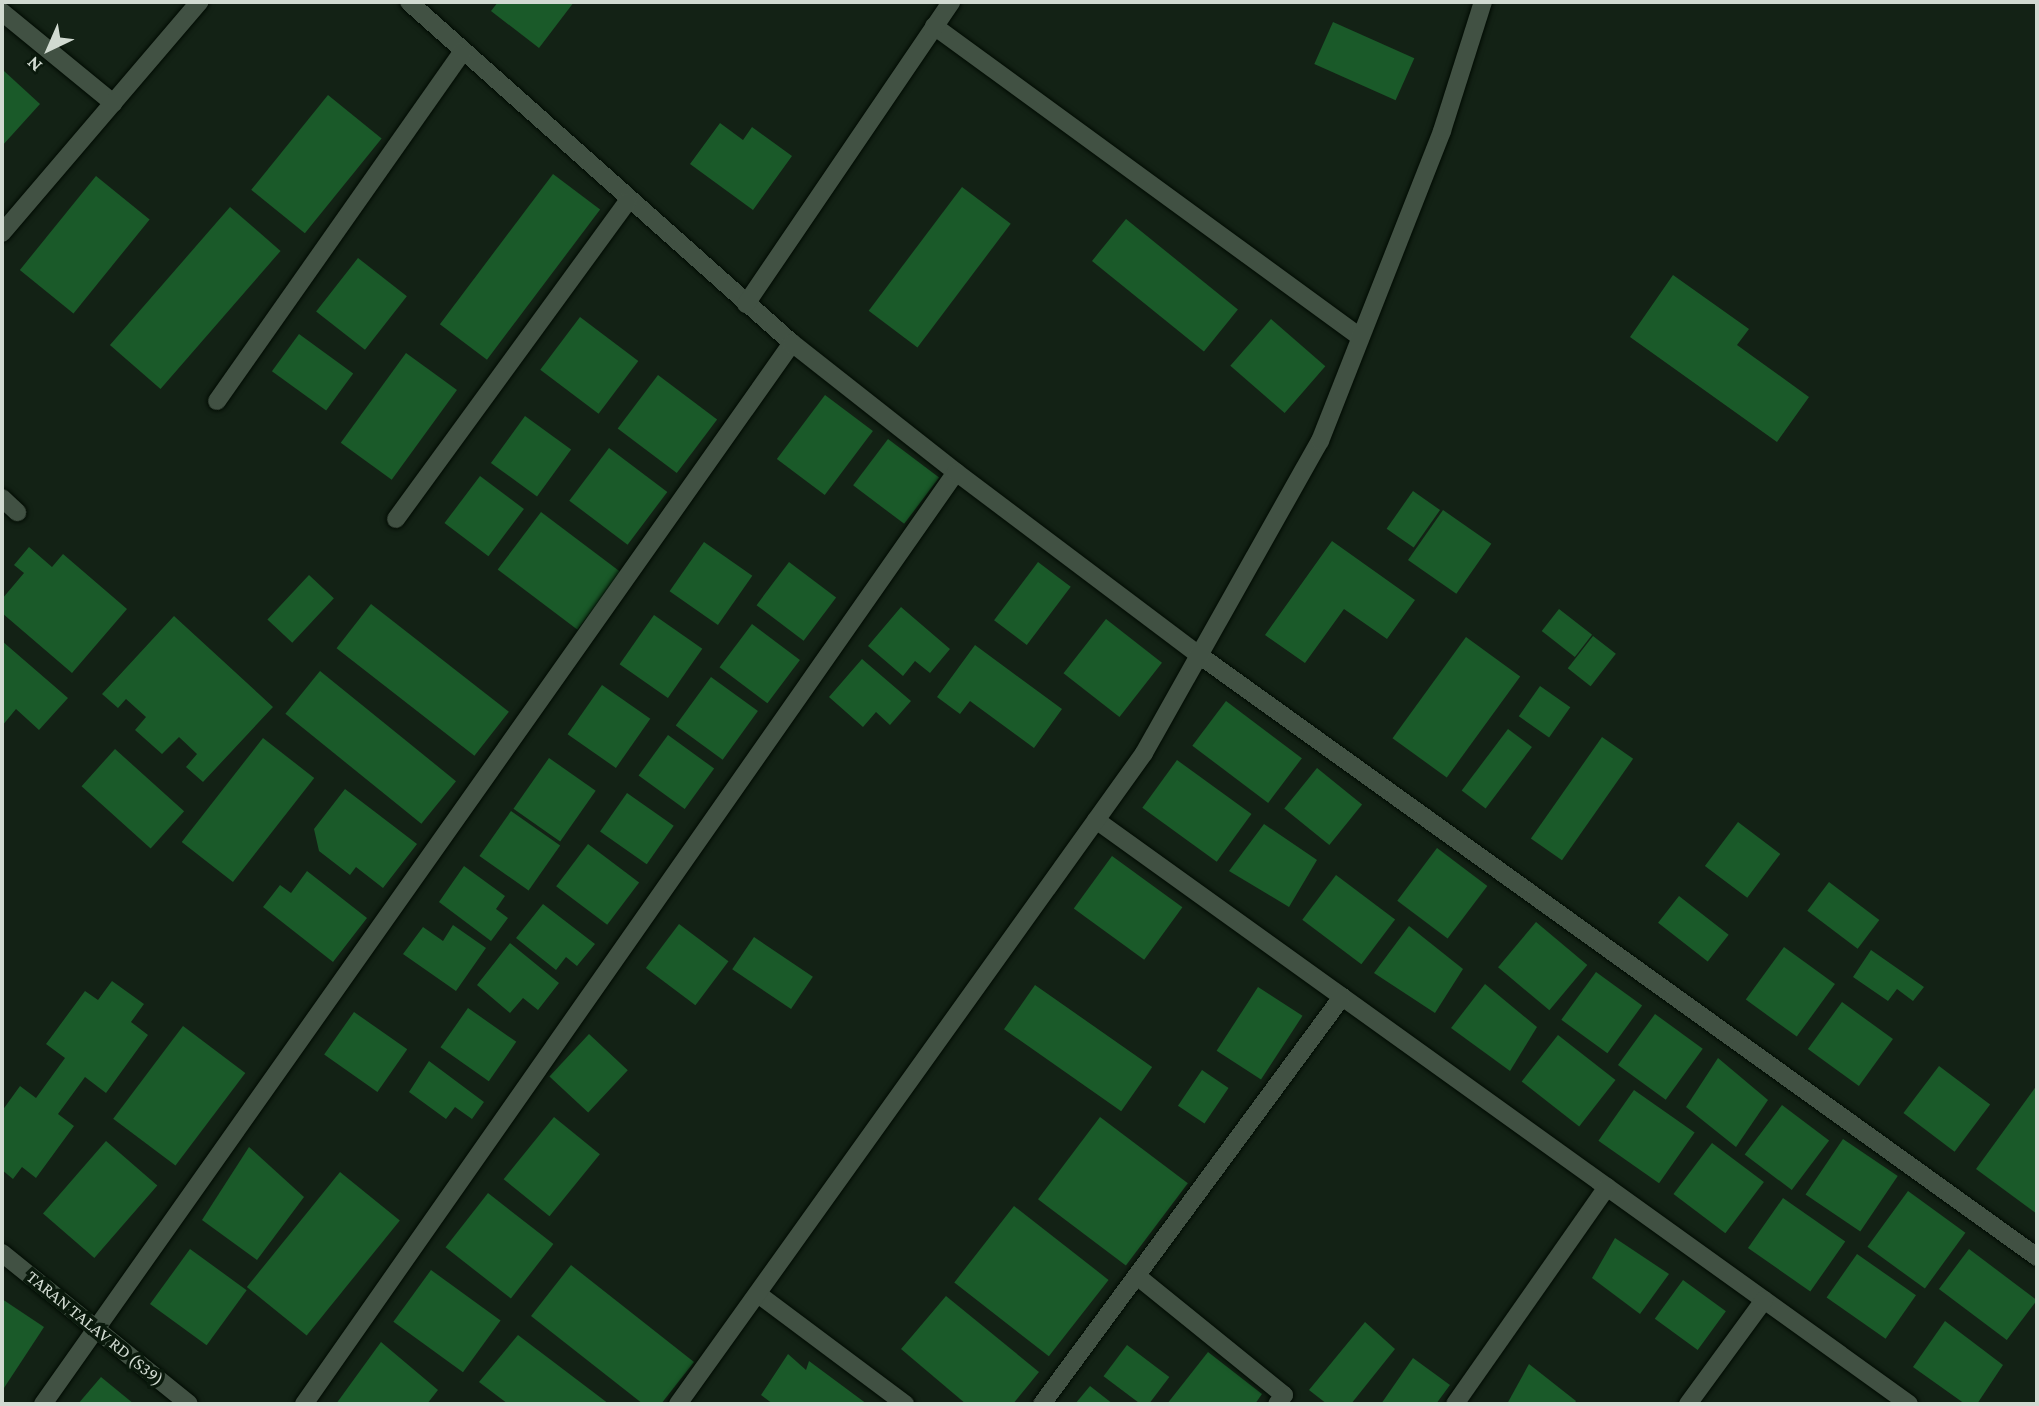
<!DOCTYPE html>
<html>
<head>
<meta charset="utf-8">
<style>
  body { margin:0 }
  #map { position:relative; width:2039px; height:1406px; overflow:hidden; background:#132215; font-family:"Crimson Pro",serif }
  div>[style] { position:absolute }
  .building>* { inset:0; background:#1a5a29; transform-origin:0 0 }
  .roads { filter:drop-shadow(0 0 2px #010b03) drop-shadow(0 0 2px #010b03) }
  .minor>* { height:18px; margin:-9px; padding:0 9px; transform-origin:9px; border-radius:9px; background:#415143 }
  .tertiary>* { height:18px; margin:-9px; padding:0 9px; transform-origin:9px; border-radius:9px; background:#415143 }
  span { translate:-50% -50%; white-space:nowrap; text-align:center; line-height:1.15; -webkit-text-stroke:7px #0a190c; paint-order:stroke }
  .street-label { font-size:18px; color:#d1dad1 }
  .frame { position:absolute; inset:0; border:4px solid #d1dad1; pointer-events:none }
  .north { position:absolute; left:14px; top:14px; width:70px; height:70px; -webkit-text-stroke:5px #0a190c; paint-order:stroke; rotate:224deg; font-size:19px; font-weight:700; line-height:28px; text-align:center; color:#d1dad1 }
  .north::after { content:''; display:block; margin:auto; width:24px; height:32px; background:#d1dad1; clip-path:polygon(50% 0,100% 100%,50% 72%,0 100%) }
</style>
</head>
<body>
<div id="map">
  <div class="building">
    <i style="clip-path:polygon(498px 2px,574px 2px,539px 48px,491px 11px)"></i>
    <i style="left:1333px;top:22px;width:89px;height:46px;rotate:24deg"></i>
    <i style="clip-path:polygon(4px 71px,40px 104px,2px 146px,2px 74px)"></i>
    <i style="left:328px;top:95px;width:69px;height:122px;rotate:39deg"></i>
    <i style="clip-path:polygon(720px 123px,743px 140px,752px 127px,792px 156px,753px 210px,690px 164px)"></i>
    <i style="left:553px;top:174px;width:59px;height:188px;rotate:37deg"></i>
    <i style="left:96px;top:176px;width:69px;height:121px;rotate:39deg"></i>
    <i style="left:962px;top:187px;width:61px;height:155px;rotate:37deg"></i>
    <i style="left:230px;top:207px;width:67px;height:183px;rotate:41deg"></i>
    <i style="left:1126px;top:219px;width:144px;height:54px;rotate:39deg"></i>
    <i style="left:358px;top:258px;width:62px;height:68px;rotate:38deg"></i>
    <i style="clip-path:polygon(1673px 275px,1749px 329px,1737px 345px,1809px 397px,1777px 442px,1630px 337px)"></i>
    <i style="left:580px;top:317px;width:73px;height:66px;rotate:37deg"></i>
    <i style="left:1271px;top:319px;width:72px;height:62px;rotate:41deg"></i>
    <i style="left:299px;top:334px;width:67px;height:46px;rotate:36deg"></i>
    <i style="left:406px;top:353px;width:63px;height:111px;rotate:36deg"></i>
    <i style="left:658px;top:375px;width:74px;height:67px;rotate:37deg"></i>
    <i style="left:825px;top:395px;width:60px;height:80px;rotate:37deg"></i>
    <i style="left:525px;top:416px;width:57px;height:58px;rotate:36deg"></i>
    <i style="left:888px;top:439px;width:64px;height:58px;rotate:37deg"></i>
    <i style="left:609px;top:448px;width:73px;height:66px;rotate:37deg"></i>
    <i style="left:480px;top:476px;width:55px;height:59px;rotate:37deg"></i>
    <i style="left:1413px;top:491px;width:33px;height:46px;rotate:35deg"></i>
    <i style="left:1443px;top:510px;width:59px;height:61px;rotate:35deg"></i>
    <i style="left:541px;top:512px;width:100px;height:72px;rotate:37deg"></i>
    <i style="clip-path:polygon(1332px 541px,1415px 600px,1387px 639px,1344px 609px,1305px 663px,1265px 635px)"></i>
    <i style="left:704px;top:542px;width:59px;height:60px;rotate:35deg"></i>
    <i style="clip-path:polygon(29px 547px,52px 567px,63px 554px,127px 609px,72px 673px,2px 613px,2px 599px,24px 573px,14px 565px)"></i>
    <i style="left:789px;top:562px;width:59px;height:54px;rotate:37deg"></i>
    <i style="left:1038px;top:562px;width:41px;height:73px;rotate:37deg"></i>
    <i style="left:309px;top:575px;width:34px;height:61px;rotate:43deg"></i>
    <i style="left:371px;top:604px;width:175px;height:56px;rotate:38deg"></i>
    <i style="clip-path:polygon(901px 607px,950px 649px,930px 673px,915px 661px,903px 676px,868px 646px)"></i>
    <i style="left:1559px;top:609px;width:42px;height:28px;rotate:38deg"></i>
    <i style="left:654px;top:615px;width:59px;height:60px;rotate:35deg"></i>
    <i style="clip-path:polygon(174px 616px,273px 707px,203px 782px,186px 767px,197px 754px,179px 737px,162px 754px,135px 730px,146px 717px,126px 699px,118px 708px,102px 694px)"></i>
    <i style="left:1106px;top:619px;width:71px;height:69px;rotate:38deg"></i>
    <i style="left:752px;top:624px;width:60px;height:54px;rotate:37deg"></i>
    <i style="left:1593px;top:636px;width:29px;height:41px;rotate:38deg"></i>
    <i style="left:1466px;top:637px;width:67px;height:125px;rotate:36deg"></i>
    <i style="clip-path:polygon(2px 641px,68px 698px,39px 730px,16px 709px,2px 726px)"></i>
    <i style="clip-path:polygon(975px 645px,1062px 709px,1034px 748px,970px 701px,960px 714px,937px 697px)"></i>
    <i style="clip-path:polygon(862px 659px,911px 701px,890px 725px,876px 712px,863px 727px,829px 697px)"></i>
    <i style="left:320px;top:671px;width:175px;height:55px;rotate:39deg"></i>
    <i style="left:711px;top:677px;width:58px;height:60px;rotate:36deg"></i>
    <i style="left:602px;top:685px;width:59px;height:60px;rotate:35deg"></i>
    <i style="left:1540px;top:686px;width:37px;height:37px;rotate:35deg"></i>
    <i style="left:1226px;top:701px;width:95px;height:56px;rotate:37deg"></i>
    <i style="left:1508px;top:729px;width:30px;height:77px;rotate:37deg"></i>
    <i style="left:668px;top:735px;width:57px;height:50px;rotate:36deg"></i>
    <i style="left:1602px;top:737px;width:38px;height:124px;rotate:35deg"></i>
    <i style="left:263px;top:738px;width:65px;height:132px;rotate:38deg"></i>
    <i style="left:115px;top:749px;width:93px;height:50px;rotate:42deg"></i>
    <i style="left:549px;top:758px;width:57px;height:62px;rotate:35deg"></i>
    <i style="left:1177px;top:760px;width:92px;height:59px;rotate:36deg"></i>
    <i style="left:1317px;top:768px;width:58px;height:52px;rotate:39deg"></i>
    <i style="clip-path:polygon(345px 789px,417px 844px,383px 888px,356px 867px,350px 875px,319px 851px,314px 829px)"></i>
    <i style="left:627px;top:793px;width:57px;height:47px;rotate:35deg"></i>
    <i style="left:511px;top:811px;width:60px;height:55px;rotate:35deg"></i>
    <i style="left:1738px;top:822px;width:53px;height:55px;rotate:37deg"></i>
    <i style="clip-path:polygon(1264px 824px,1317px 860px,1289px 907px,1229px 871px)"></i>
    <i style="left:588px;top:844px;width:64px;height:53px;rotate:37deg"></i>
    <i style="left:1437px;top:848px;width:63px;height:66px;rotate:37deg"></i>
    <i style="left:1112px;top:856px;width:87px;height:65px;rotate:36deg"></i>
    <i style="clip-path:polygon(464px 866px,505px 896px,496px 909px,508px 918px,491px 941px,439px 902px)"></i>
    <i style="clip-path:polygon(307px 871px,367px 918px,333px 962px,263px 907px,280px 885px,291px 893px)"></i>
    <i style="left:1336px;top:875px;width:74px;height:56px;rotate:37deg"></i>
    <i style="left:1829px;top:882px;width:63px;height:36px;rotate:37deg"></i>
    <i style="left:1679px;top:896px;width:63px;height:34px;rotate:38deg"></i>
    <i style="clip-path:polygon(543px 904px,595px 944px,577px 966px,566px 957px,556px 970px,516px 938px)"></i>
    <i style="left:1536px;top:922px;width:67px;height:59px;rotate:40deg"></i>
    <i style="left:679px;top:924px;width:62px;height:55px;rotate:37deg"></i>
    <i style="clip-path:polygon(453px 925px,486px 948px,456px 991px,403px 954px,423px 927px,443px 941px)"></i>
    <i style="clip-path:polygon(1409px 926px,1463px 969px,1435px 1013px,1374px 973px)"></i>
    <i style="left:754px;top:937px;width:71px;height:39px;rotate:34deg"></i>
    <i style="clip-path:polygon(510px 943px,559px 983px,538px 1010px,523px 998px,510px 1013px,477px 985px)"></i>
    <i style="left:1784px;top:947px;width:63px;height:65px;rotate:36deg"></i>
    <i style="clip-path:polygon(1871px 950px,1924px 987px,1913px 1001px,1897px 989px,1888px 1001px,1853px 977px)"></i>
    <i style="left:1596px;top:972px;width:57px;height:59px;rotate:36deg"></i>
    <i style="clip-path:polygon(112px 981px,144px 1004px,131px 1022px,148px 1035px,106px 1093px,85px 1077px,58px 1114px,74px 1126px,36px 1178px,22px 1167px,13px 1179px,2px 1170px,2px 1111px,20px 1086px,36px 1098px,65px 1058px,46px 1044px,85px 991px,98px 1000px)"></i>
    <i style="clip-path:polygon(1485px 984px,1537px 1027px,1510px 1071px,1451px 1028px)"></i>
    <i style="left:1035px;top:985px;width:143px;height:54px;rotate:35deg"></i>
    <i style="left:1258px;top:987px;width:53px;height:76px;rotate:33deg"></i>
    <i style="left:1842px;top:1002px;width:63px;height:58px;rotate:36deg"></i>
    <i style="left:468px;top:1008px;width:59px;height:48px;rotate:35deg"></i>
    <i style="left:354px;top:1012px;width:65px;height:52px;rotate:35deg"></i>
    <i style="left:1655px;top:1014px;width:59px;height:63px;rotate:36deg"></i>
    <i style="left:183px;top:1026px;width:78px;height:116px;rotate:37deg"></i>
    <i style="left:589px;top:1034px;width:53px;height:58px;rotate:43deg"></i>
    <i style="left:1558px;top:1035px;width:73px;height:59px;rotate:38deg"></i>
    <i style="clip-path:polygon(1718px 1058px,1768px 1100px,1736px 1147px,1686px 1107px)"></i>
    <i style="clip-path:polygon(429px 1061px,484px 1102px,472px 1119px,455px 1107px,446px 1119px,409px 1092px)"></i>
    <i style="left:1939px;top:1066px;width:64px;height:59px;rotate:37deg"></i>
    <i style="left:1202px;top:1070px;width:32px;height:43px;rotate:34deg"></i>
    <i style="clip-path:polygon(2037px 1085px,2037px 1214px,1976px 1169px)"></i>
    <i style="left:1634px;top:1090px;width:74px;height:62px;rotate:35deg"></i>
    <i style="left:1782px;top:1105px;width:59px;height:62px;rotate:37deg"></i>
    <i style="left:554px;top:1117px;width:59px;height:80px;rotate:39deg"></i>
    <i style="left:1100px;top:1117px;width:110px;height:103px;rotate:37deg"></i>
    <i style="left:1843px;top:1139px;width:66px;height:67px;rotate:34deg"></i>
    <i style="left:106px;top:1141px;width:68px;height:96px;rotate:41deg"></i>
    <i style="left:1712px;top:1143px;width:65px;height:64px;rotate:37deg"></i>
    <i style="clip-path:polygon(249px 1147px,304px 1197px,257px 1260px,202px 1220px)"></i>
    <i style="left:340px;top:1172px;width:77px;height:148px;rotate:39deg"></i>
    <i style="left:1908px;top:1191px;width:71px;height:69px;rotate:36deg"></i>
    <i style="left:488px;top:1193px;width:83px;height:69px;rotate:38deg"></i>
    <i style="left:1783px;top:1198px;width:76px;height:61px;rotate:35deg"></i>
    <i style="left:1014px;top:1206px;width:120px;height:97px;rotate:38deg"></i>
    <i style="clip-path:polygon(1615px 1238px,1669px 1274px,1640px 1314px,1592px 1278px)"></i>
    <i style="left:190px;top:1249px;width:70px;height:68px;rotate:36deg"></i>
    <i style="left:1969px;top:1249px;width:85px;height:50px;rotate:37deg"></i>
    <i style="left:1857px;top:1254px;width:72px;height:53px;rotate:35deg"></i>
    <i style="clip-path:polygon(571px 1265px,694px 1362px,661px 1404px,643px 1404px,531px 1316px)"></i>
    <i style="left:431px;top:1270px;width:86px;height:64px;rotate:36deg"></i>
    <i style="left:1683px;top:1280px;width:53px;height:48px;rotate:36deg"></i>
    <i style="clip-path:polygon(946px 1296px,1039px 1372px,1013px 1404px,966px 1404px,901px 1349px)"></i>
    <i style="clip-path:polygon(2px 1299px,44px 1327px,2px 1391px)"></i>
    <i style="clip-path:polygon(1945px 1321px,2003px 1365px,1977px 1404px,1965px 1404px,1913px 1367px)"></i>
    <i style="clip-path:polygon(1365px 1322px,1395px 1349px,1351px 1404px,1327px 1404px,1309px 1390px)"></i>
    <i style="clip-path:polygon(518px 1335px,609px 1404px,508px 1404px,479px 1382px)"></i>
    <i style="clip-path:polygon(381px 1342px,438px 1390px,427px 1404px,336px 1404px)"></i>
    <i style="left:1127px;top:1345px;width:53px;height:39px;rotate:37deg"></i>
    <i style="clip-path:polygon(1208px 1352px,1262px 1394px,1255px 1404px,1167px 1404px)"></i>
    <i style="clip-path:polygon(788px 1354px,806px 1370px,809px 1361px,867px 1404px,773px 1404px,761px 1395px)"></i>
    <i style="clip-path:polygon(1413px 1358px,1450px 1385px,1436px 1404px,1381px 1404px)"></i>
    <i style="clip-path:polygon(1529px 1364px,1576px 1401px,1574px 1404px,1507px 1404px)"></i>
    <i style="clip-path:polygon(101px 1377px,134px 1404px,78px 1404px)"></i>
    <i style="clip-path:polygon(1090px 1386px,1113px 1404px,1075px 1404px)"></i>
  </div>
  <div class="roads">
    <div class="minor">
      <i style="left:409px;top:2px;width:513px;rotate:41.68deg"></i>
      <i style="left:2px;top:12px;width:144px;rotate:39.3deg"></i>
      <i style="left:934px;top:26px;width:527px;rotate:36.13deg"></i>
      <i style="left:2px;top:233px;width:304px;rotate:-49.5deg"></i>
      <i style="left:746px;top:304px;width:365px;rotate:-55.8deg"></i>
      <i style="left:217px;top:401px;width:428px;rotate:-54.9deg"></i>
      <i style="left:2px;top:498px;width:21px;rotate:43deg"></i>
      <i style="left:396px;top:519px;width:392px;rotate:-53.9deg"></i>
      <i style="left:1096px;top:820px;width:1001px;rotate:35.69deg"></i>
      <i style="left:1137px;top:1276px;width:189px;rotate:39deg"></i>
      <i style="left:1284px;top:1395px;width:11px;rotate:128deg"></i>
      <i style="left:758px;top:1294px;width:184px;rotate:36.8deg"></i>
      <i style="left:43px;top:1404px;width:1299px;rotate:-54.78deg"></i>
      <i style="left:792px;top:343px;width:209px;rotate:38.2deg"></i>
      <i style="left:304px;top:1404px;width:1137px;rotate:-55.02deg"></i>
      <i style="left:956px;top:472px;width:304px;rotate:37deg"></i>
      <i style="left:1199px;top:655px;width:1032px;rotate:35.69deg"></i>
      <i style="left:678px;top:1404px;width:801px;rotate:-54.4deg"></i>
      <i style="left:1144px;top:753px;width:358px;rotate:-60.6deg"></i>
      <i style="left:1320px;top:441px;width:333px;rotate:-68.5deg"></i>
      <i style="left:1442px;top:131px;width:135px;rotate:-72.4deg"></i>
      <i style="left:1042px;top:1404px;width:506px;rotate:-53.61deg"></i>
      <i style="left:1455px;top:1404px;width:265px;rotate:-55deg"></i>
      <i style="left:1688px;top:1404px;width:129px;rotate:-53.8deg"></i>
    </div>
    <div class="tertiary">
      <i style="left:2px;top:1253px;width:240px;rotate:38.9deg"></i>
    </div>
  </div>
  <div class="street-label">
    <span style="left:95px;top:1328px;rotate:39deg">TARAN TALAV RD (S39)</span>
  </div>
  <div class="frame"></div>
  <div class="north">N</div>
</div>
</body>
</html>
